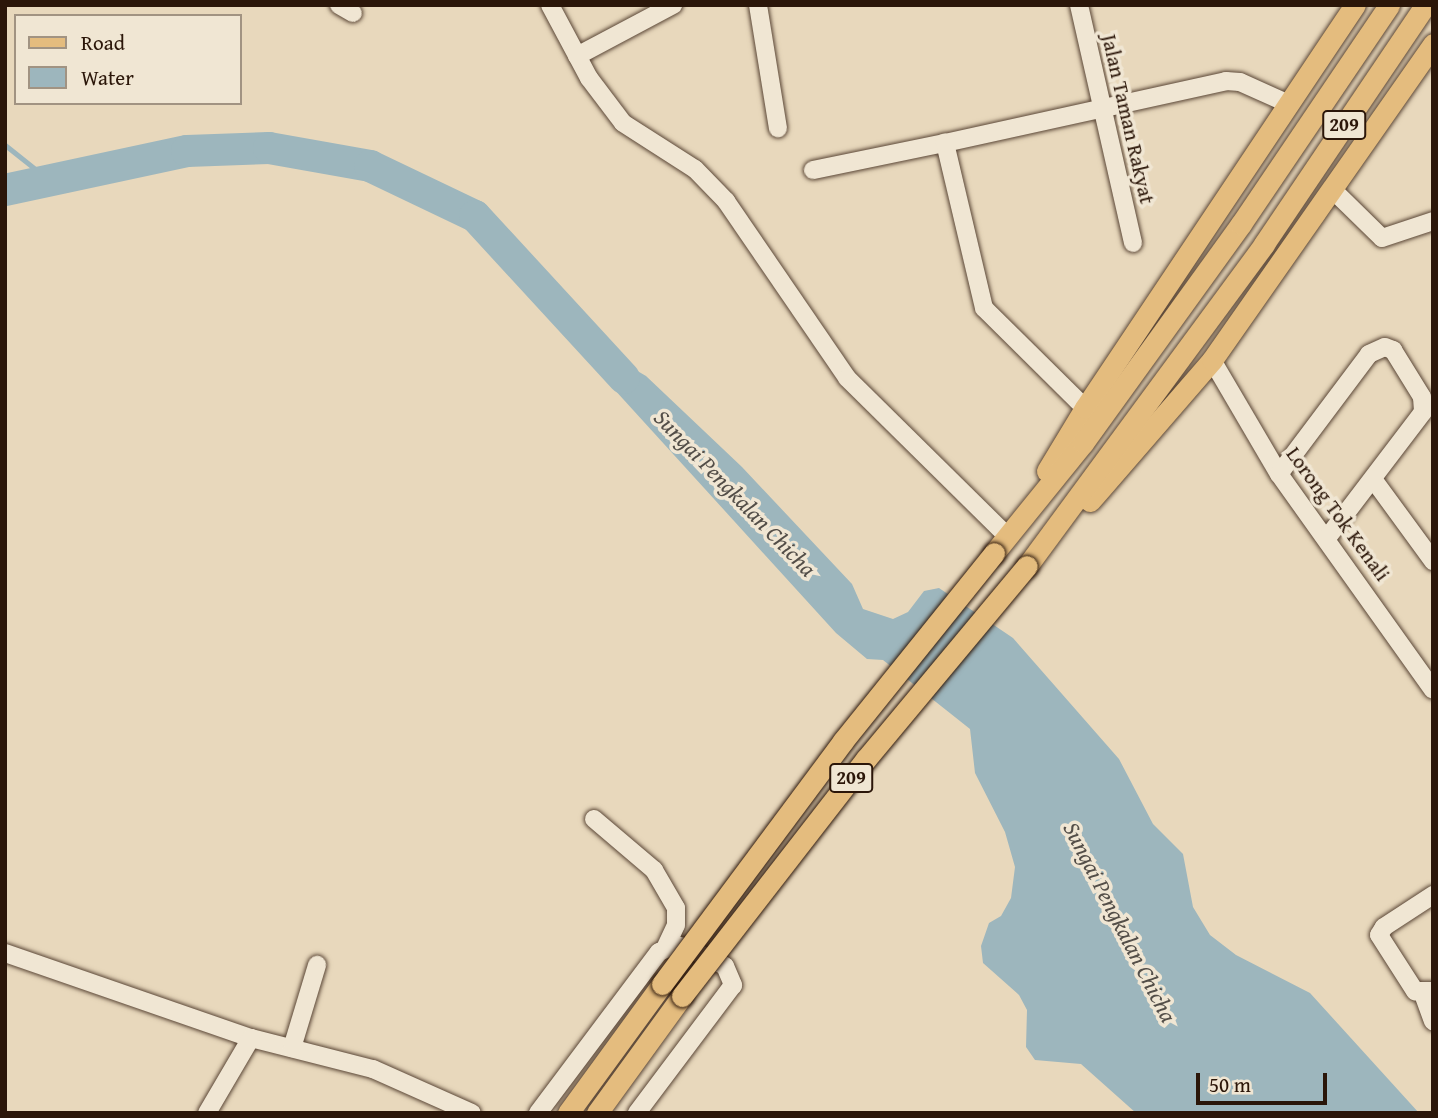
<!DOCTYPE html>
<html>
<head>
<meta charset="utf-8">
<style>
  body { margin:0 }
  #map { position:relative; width:1438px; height:1118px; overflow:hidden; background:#e8d8bc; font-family:"Gentium Book Plus",serif }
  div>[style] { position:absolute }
  .water>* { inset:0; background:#9db6bd }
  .stream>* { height:5px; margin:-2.5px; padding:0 2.5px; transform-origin:2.5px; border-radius:2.5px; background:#9db6bd }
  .river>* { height:32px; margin:-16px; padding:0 16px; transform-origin:16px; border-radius:16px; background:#9db6bd }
  .roads { filter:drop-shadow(0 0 2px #5a4636) drop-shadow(0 0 2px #5a4636) }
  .minor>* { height:18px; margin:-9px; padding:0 9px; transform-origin:9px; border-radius:9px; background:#f0e6d3 }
  .major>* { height:21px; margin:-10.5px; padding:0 10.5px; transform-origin:10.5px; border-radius:10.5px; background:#e4bc7e }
  .bridges { filter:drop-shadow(0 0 2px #2b1609) drop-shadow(0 0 2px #2b1609) }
  .major-bridge>* { height:21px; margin:-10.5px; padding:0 10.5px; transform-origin:10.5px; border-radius:10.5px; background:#e4bc7e }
  span { translate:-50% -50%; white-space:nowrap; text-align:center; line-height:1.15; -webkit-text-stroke:7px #f0e6d3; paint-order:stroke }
  .shield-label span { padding:2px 5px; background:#f0e6d3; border:2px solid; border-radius:5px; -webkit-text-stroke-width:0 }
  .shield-label { font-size:19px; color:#2b1609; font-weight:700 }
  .street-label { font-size:21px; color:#2b1609 }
  .water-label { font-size:23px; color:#534e48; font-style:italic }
  .frame { position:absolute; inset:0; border:7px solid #2b1609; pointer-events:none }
  .legend { position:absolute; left:14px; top:14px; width:228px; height:91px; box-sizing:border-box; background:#f0e6d3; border:2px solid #a19382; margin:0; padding:9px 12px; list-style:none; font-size:21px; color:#2b1609 }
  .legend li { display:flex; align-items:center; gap:14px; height:35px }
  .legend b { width:35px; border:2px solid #a19382 }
  .scale { position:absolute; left:1196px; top:1073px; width:131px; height:32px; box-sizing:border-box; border:4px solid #2b1609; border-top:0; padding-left:9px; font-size:21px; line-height:24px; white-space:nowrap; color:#2b1609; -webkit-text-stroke:5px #f0e6d3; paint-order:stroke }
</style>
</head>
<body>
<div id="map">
  <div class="water">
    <i style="clip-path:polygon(591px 344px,646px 376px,742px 467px,852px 584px,863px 609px,893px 619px,908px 612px,924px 591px,939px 588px,1013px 638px,1119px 759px,1153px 824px,1183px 854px,1193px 907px,1210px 935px,1236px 955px,1310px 993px,1419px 1113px,1136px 1113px,1081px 1064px,1035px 1060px,1026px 1047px,1027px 1010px,1019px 995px,983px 963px,981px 946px,989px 923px,1001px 916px,1011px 898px,1015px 867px,1005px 832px,975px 773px,970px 729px,883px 660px,867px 659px,836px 633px,603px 377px)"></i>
  </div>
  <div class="stream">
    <i style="left:5px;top:145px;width:56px;rotate:38.5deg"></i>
  </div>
  <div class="river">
    <i style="left:5px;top:190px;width:186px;rotate:-12.1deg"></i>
    <i style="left:187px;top:151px;width:82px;rotate:-2.1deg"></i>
    <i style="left:269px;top:148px;width:103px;rotate:10.1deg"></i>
    <i style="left:370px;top:166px;width:116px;rotate:25.5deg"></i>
    <i style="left:475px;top:216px;width:220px;rotate:47.4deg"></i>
  </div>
  <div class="roads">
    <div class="minor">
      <i style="left:339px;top:5px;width:16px;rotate:30deg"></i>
      <i style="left:550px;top:5px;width:83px;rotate:61.9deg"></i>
      <i style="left:589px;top:78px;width:56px;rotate:52.9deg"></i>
      <i style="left:623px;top:123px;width:85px;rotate:32.6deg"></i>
      <i style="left:695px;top:169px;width:45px;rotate:45.9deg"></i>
      <i style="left:726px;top:201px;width:214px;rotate:55.6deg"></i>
      <i style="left:847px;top:378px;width:225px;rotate:44.6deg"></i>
      <i style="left:758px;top:5px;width:125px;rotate:80.8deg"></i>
      <i style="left:1079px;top:5px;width:244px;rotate:77.2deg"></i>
      <i style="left:577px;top:56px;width:109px;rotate:-28deg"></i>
      <i style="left:813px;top:170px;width:135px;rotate:-11.6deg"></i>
      <i style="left:1334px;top:191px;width:67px;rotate:44.4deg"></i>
      <i style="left:1382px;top:238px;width:54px;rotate:-18.4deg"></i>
      <i style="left:1212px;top:360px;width:132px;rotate:59.6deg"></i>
      <i style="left:1279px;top:474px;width:265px;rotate:54.5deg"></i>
      <i style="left:1085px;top:408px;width:142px;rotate:-135.3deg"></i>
      <i style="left:984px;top:308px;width:170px;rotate:-103.3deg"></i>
      <i style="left:945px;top:143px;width:288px;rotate:-12.4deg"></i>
      <i style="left:1226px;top:81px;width:14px;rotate:4deg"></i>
      <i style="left:1240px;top:82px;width:54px;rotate:24.2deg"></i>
      <i style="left:1279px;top:474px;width:150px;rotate:-53.1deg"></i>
      <i style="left:1369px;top:354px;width:17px;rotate:-24deg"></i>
      <i style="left:1385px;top:347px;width:9px;rotate:21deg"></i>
      <i style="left:1393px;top:350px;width:55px;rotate:58.3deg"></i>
      <i style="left:1422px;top:397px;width:15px;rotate:86deg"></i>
      <i style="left:1423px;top:412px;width:158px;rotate:127.3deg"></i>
      <i style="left:1373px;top:479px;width:102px;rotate:53.8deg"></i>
      <i style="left:594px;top:819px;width:79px;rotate:40.4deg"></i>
      <i style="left:654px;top:870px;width:44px;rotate:59.9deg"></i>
      <i style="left:676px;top:908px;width:17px;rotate:90deg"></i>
      <i style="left:676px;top:925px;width:23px;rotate:115deg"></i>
      <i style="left:1433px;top:895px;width:59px;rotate:146.9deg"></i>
      <i style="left:1384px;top:927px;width:9px;rotate:122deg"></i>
      <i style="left:1379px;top:935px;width:67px;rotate:57.3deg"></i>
      <i style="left:1415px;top:991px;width:18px"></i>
      <i style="left:5px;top:953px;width:260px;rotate:19.1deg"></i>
      <i style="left:251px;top:1038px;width:126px;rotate:14.3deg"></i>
      <i style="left:373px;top:1069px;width:108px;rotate:24deg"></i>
      <i style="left:1423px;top:994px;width:29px;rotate:70deg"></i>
      <i style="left:292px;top:1048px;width:87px;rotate:-73.2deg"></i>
      <i style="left:207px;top:1113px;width:87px;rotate:-59.6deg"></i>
      <i style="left:538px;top:1113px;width:201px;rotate:-53.1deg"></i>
      <i style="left:659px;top:952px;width:17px;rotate:-24deg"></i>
      <i style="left:675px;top:945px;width:10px;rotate:11deg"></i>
      <i style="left:685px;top:947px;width:44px;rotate:25.4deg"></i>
      <i style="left:725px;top:966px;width:21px;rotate:67deg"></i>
      <i style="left:733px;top:985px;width:160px;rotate:126.9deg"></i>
    </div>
    <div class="major">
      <i style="left:1047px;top:471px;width:74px;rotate:-58.9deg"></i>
      <i style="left:1085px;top:408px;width:485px;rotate:-56.2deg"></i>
      <i style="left:1090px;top:501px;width:186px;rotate:-49.1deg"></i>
      <i style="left:1212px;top:360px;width:386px;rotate:-55deg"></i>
      <i style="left:994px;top:553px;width:141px;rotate:-51deg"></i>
      <i style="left:1083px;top:443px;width:270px;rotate:-54.2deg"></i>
      <i style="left:1241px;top:224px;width:264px;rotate:-55.9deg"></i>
      <i style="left:1027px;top:566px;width:400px;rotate:-53.6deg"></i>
      <i style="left:1264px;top:244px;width:288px;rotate:-56deg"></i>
      <i style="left:568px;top:1113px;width:160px;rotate:-53.9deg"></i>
      <i style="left:597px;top:1113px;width:145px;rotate:-54deg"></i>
    </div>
  </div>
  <div class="bridges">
    <div class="major-bridge">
      <i style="left:662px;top:984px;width:303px;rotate:-53.3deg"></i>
      <i style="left:843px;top:741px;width:241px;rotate:-51.2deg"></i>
      <i style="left:682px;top:996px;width:300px;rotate:-52.2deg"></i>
      <i style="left:866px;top:759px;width:251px;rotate:-50.2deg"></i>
    </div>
  </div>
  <div class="shield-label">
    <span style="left:1344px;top:125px">209</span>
    <span style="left:851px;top:778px">209</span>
  </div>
  <div class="street-label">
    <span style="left:1128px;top:119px;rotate:77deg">Jalan Taman Rakyat</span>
    <span style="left:1338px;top:514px;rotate:54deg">Lorong Tok Kenali</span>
  </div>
  <div class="water-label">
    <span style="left:735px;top:493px;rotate:46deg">Sungai Pengkalan Chicha</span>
    <span style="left:1120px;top:922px;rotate:63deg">Sungai Pengkalan Chicha</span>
  </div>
  <div class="frame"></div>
  <ul class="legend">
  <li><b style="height:9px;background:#e4bc7e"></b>Road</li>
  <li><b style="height:19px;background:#9db6bd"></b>Water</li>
  </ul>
  <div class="scale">50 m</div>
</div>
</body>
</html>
